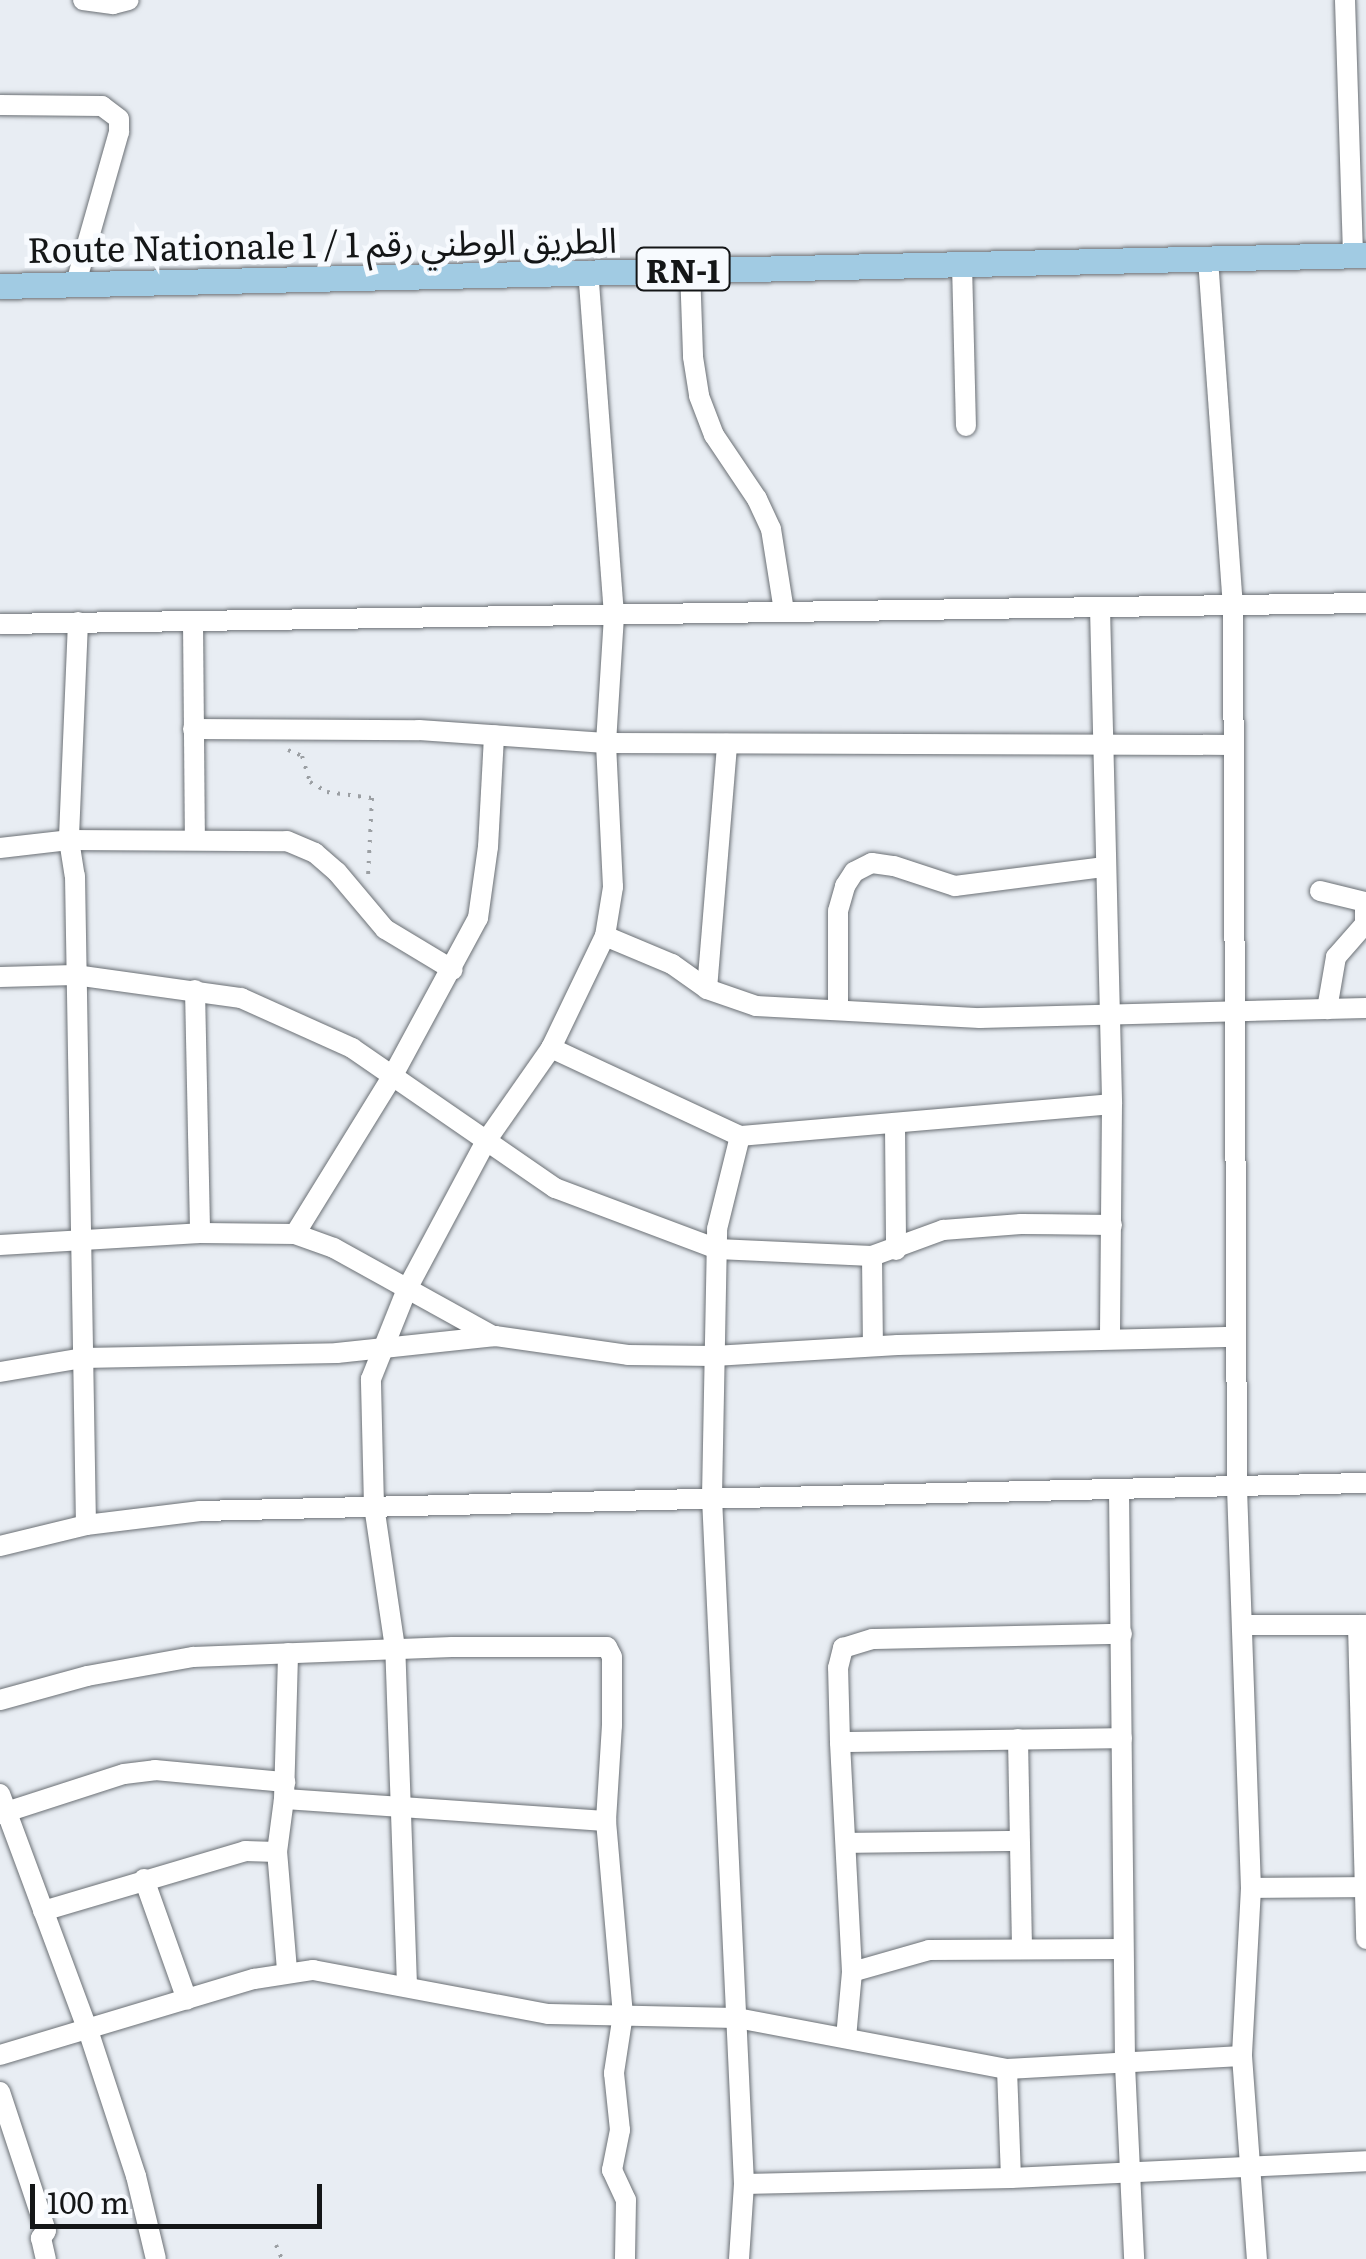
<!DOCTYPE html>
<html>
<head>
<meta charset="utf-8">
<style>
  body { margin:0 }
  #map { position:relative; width:1366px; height:2259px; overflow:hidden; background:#e8edf3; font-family:Literata,"Noto Sans Arabic",serif }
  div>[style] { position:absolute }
  .path>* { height:4px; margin-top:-2px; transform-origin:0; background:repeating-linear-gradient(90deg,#9b9fa3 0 2.5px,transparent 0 10.5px) }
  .roads { filter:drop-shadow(0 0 2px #6b7075) drop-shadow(0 0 2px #6b7075) }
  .minor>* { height:20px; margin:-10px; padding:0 10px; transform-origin:10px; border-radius:10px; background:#fff }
  .major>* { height:25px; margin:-12.5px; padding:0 12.5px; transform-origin:12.5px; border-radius:12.5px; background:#a1cbe3 }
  span { translate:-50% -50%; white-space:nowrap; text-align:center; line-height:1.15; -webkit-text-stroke:10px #f7fafe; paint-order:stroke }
  .shield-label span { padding:2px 8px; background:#f7fafe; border:2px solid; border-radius:8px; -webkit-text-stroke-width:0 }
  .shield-label { font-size:32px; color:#141617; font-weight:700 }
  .street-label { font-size:35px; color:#141617 }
  .scale { position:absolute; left:30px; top:2184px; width:292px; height:45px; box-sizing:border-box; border:5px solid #141617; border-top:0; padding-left:12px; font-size:30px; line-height:35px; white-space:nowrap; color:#141617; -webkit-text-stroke:8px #f7fafe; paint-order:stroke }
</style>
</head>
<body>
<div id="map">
  <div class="path">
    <i style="left:288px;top:750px;width:15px;rotate:23deg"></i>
    <i style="left:302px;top:756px;width:27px;rotate:73deg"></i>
    <i style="left:310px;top:782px;width:20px;rotate:30deg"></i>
    <i style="left:327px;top:792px;width:45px;rotate:7.6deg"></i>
    <i style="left:372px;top:798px;width:78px;rotate:92.9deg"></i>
    <i style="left:276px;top:2245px;width:15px;rotate:67deg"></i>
  </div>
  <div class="roads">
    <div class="minor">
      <i style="left:83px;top:0;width:30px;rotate:8deg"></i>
      <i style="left:113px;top:4px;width:16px;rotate:-14deg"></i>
      <i style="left:1345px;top:0;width:255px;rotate:88.2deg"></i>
      <i style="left:0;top:105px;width:102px;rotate:0.6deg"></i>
      <i style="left:102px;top:106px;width:21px;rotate:37deg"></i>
      <i style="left:119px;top:119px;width:13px;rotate:90deg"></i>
      <i style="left:119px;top:132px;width:157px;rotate:105.9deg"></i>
      <i style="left:1208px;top:259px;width:350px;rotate:85.9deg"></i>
      <i style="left:1233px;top:608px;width:880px;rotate:89.74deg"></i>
      <i style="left:1237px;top:1488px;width:400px;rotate:88deg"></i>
      <i style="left:1251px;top:1888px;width:168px;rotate:93.1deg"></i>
      <i style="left:1242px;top:2056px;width:204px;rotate:85.8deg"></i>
      <i style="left:962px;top:264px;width:162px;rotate:88.6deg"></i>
      <i style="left:690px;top:269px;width:88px;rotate:88deg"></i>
      <i style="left:693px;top:357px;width:39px;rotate:81deg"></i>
      <i style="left:699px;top:396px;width:42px;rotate:69deg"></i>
      <i style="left:714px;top:435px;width:77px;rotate:56.1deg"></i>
      <i style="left:757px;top:499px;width:33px;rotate:65deg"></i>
      <i style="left:771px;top:529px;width:83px;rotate:81deg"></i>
      <i style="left:1100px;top:608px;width:496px;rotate:88.6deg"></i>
      <i style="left:1112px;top:1104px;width:235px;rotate:90.5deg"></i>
      <i style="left:193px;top:621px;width:218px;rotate:89.5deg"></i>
      <i style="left:78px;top:622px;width:218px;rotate:92.4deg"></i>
      <i style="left:69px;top:840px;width:36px;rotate:81deg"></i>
      <i style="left:75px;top:876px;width:649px;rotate:89.03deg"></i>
      <i style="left:0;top:624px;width:1366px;rotate:-0.88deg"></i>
      <i style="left:193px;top:729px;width:226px;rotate:0.3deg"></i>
      <i style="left:419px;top:730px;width:187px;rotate:4deg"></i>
      <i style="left:606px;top:743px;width:627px;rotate:0.18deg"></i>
      <i style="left:0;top:848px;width:69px;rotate:-6.6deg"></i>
      <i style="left:69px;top:840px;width:218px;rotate:0.3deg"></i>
      <i style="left:287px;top:841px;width:30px;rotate:23deg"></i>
      <i style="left:315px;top:853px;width:29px;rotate:41deg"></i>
      <i style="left:337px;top:872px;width:75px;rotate:49.9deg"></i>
      <i style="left:385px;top:929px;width:79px;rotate:31.1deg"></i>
      <i style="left:1320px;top:891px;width:46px;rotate:13.7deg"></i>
      <i style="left:1365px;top:902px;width:22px;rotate:90deg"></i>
      <i style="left:1365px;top:924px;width:44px;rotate:131.3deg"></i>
      <i style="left:1336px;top:957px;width:53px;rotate:99.8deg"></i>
      <i style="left:605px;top:936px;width:73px;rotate:22.7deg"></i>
      <i style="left:672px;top:964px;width:43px;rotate:35.5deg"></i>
      <i style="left:707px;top:989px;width:52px;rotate:19.1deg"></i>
      <i style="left:756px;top:1006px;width:224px;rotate:3.1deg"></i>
      <i style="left:980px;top:1018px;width:386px;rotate:-1.5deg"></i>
      <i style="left:0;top:977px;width:75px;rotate:-1.5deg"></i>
      <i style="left:75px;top:975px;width:168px;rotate:7.9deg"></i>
      <i style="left:241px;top:998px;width:122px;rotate:24.2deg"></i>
      <i style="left:352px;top:1048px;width:247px;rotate:34.6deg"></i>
      <i style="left:555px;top:1188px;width:173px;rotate:20.6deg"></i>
      <i style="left:717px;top:1249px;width:155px;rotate:2.6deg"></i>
      <i style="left:872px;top:1256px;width:76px;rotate:-20.1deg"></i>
      <i style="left:943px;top:1230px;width:78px;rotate:-4.4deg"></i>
      <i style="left:1021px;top:1224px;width:91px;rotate:0.6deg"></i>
      <i style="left:707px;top:989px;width:246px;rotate:-85.3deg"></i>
      <i style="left:195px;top:990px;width:243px;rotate:88.8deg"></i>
      <i style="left:838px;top:1010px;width:99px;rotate:-90deg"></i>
      <i style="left:838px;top:911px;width:26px;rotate:-74deg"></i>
      <i style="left:845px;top:886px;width:17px;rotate:-57deg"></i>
      <i style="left:854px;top:872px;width:20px;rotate:-27deg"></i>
      <i style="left:872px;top:863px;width:22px;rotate:8deg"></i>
      <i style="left:894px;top:866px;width:64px;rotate:18.2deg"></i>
      <i style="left:955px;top:886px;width:149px;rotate:-7.3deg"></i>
      <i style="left:551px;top:1048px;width:208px;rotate:25deg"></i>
      <i style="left:740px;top:1136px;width:373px;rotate:-4.9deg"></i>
      <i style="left:895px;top:1126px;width:124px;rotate:89.5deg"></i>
      <i style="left:295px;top:1234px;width:185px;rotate:-58.3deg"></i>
      <i style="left:392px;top:1077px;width:181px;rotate:-61.6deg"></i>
      <i style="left:478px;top:918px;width:72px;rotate:-82deg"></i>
      <i style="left:488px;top:847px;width:112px;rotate:-86.9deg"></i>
      <i style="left:0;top:1245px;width:200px;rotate:-3.4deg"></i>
      <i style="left:200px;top:1233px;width:95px;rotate:0.6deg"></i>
      <i style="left:295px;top:1234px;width:41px;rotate:19.7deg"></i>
      <i style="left:334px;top:1248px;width:182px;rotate:29deg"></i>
      <i style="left:872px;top:1256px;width:90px;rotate:89.4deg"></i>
      <i style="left:0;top:1372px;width:84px;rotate:-9.6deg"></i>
      <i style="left:83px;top:1358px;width:254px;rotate:-1.1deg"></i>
      <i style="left:337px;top:1353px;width:159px;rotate:-6.1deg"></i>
      <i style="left:495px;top:1336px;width:134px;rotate:8.1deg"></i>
      <i style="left:628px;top:1355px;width:86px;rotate:0.7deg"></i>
      <i style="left:714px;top:1356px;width:184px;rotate:-3.4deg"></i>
      <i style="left:898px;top:1345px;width:338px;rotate:-1.4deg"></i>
      <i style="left:1119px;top:1489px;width:576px;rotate:89.4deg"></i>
      <i style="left:1125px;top:2065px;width:194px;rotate:87.3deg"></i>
      <i style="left:0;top:1546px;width:89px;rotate:-13.7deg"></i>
      <i style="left:86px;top:1525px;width:115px;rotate:-7deg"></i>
      <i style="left:200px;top:1511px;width:1166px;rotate:-1.38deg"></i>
      <i style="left:1244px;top:1625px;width:122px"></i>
      <i style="left:1358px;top:1625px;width:314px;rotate:88.5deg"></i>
      <i style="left:0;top:1700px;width:90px;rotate:-15.4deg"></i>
      <i style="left:87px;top:1676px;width:108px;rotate:-10.2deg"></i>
      <i style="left:193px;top:1657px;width:259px;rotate:-2.2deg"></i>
      <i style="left:452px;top:1647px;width:155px"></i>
      <i style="left:607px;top:1647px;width:11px;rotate:63deg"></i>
      <i style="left:612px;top:1657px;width:68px;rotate:90deg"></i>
      <i style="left:612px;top:1725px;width:96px;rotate:93.6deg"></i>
      <i style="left:606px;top:1821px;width:194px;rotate:85deg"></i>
      <i style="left:623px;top:2014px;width:60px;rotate:98.7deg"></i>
      <i style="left:614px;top:2073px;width:57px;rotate:84deg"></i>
      <i style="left:620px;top:2130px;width:41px;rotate:101.3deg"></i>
      <i style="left:612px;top:2170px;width:33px;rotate:65deg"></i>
      <i style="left:626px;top:2200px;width:59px;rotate:91deg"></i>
      <i style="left:1018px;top:1739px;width:210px;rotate:88.9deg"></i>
      <i style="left:840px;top:1742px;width:282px;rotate:-0.8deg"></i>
      <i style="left:0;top:1794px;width:252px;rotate:69.6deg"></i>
      <i style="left:88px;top:2030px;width:154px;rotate:71.8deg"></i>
      <i style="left:136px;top:2176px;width:85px;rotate:76.5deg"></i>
      <i style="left:284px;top:1799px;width:323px;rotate:3.9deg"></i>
      <i style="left:0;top:1814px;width:130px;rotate:-17.9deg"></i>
      <i style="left:124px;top:1774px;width:31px;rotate:-7deg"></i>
      <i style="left:155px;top:1770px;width:131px;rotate:5.3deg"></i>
      <i style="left:848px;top:1843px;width:170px;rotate:-0.7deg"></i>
      <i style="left:144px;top:1879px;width:128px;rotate:70.4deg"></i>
      <i style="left:1251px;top:1888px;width:115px;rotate:-0.5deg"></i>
      <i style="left:43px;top:1911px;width:211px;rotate:-16.5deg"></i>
      <i style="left:245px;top:1851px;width:32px;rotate:2deg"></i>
      <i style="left:287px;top:1970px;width:118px;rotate:-94.8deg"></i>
      <i style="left:277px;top:1852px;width:53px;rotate:-82.5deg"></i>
      <i style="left:284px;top:1799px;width:146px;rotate:-88.4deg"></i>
      <i style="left:852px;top:1972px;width:80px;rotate:-15.9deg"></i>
      <i style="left:929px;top:1950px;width:194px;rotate:-0.3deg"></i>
      <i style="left:407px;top:1985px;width:337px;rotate:-92deg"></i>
      <i style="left:395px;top:1648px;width:144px;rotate:-98.4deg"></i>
      <i style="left:374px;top:1506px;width:127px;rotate:-91.4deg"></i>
      <i style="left:371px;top:1379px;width:97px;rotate:-68.2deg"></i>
      <i style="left:407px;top:1289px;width:168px;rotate:-61.9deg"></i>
      <i style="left:486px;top:1141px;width:113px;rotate:-55deg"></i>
      <i style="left:551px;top:1048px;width:124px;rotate:-64.3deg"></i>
      <i style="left:605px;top:936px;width:50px;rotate:-80.7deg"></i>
      <i style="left:613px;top:887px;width:144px;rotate:-92.8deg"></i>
      <i style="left:606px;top:743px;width:128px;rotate:-86.4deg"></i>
      <i style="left:614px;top:615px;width:345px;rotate:-94.3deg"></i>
      <i style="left:846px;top:2038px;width:66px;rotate:-84.8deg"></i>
      <i style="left:852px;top:1972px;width:230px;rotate:-93deg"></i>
      <i style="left:840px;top:1742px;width:74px;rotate:-91.5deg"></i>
      <i style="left:838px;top:1668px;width:21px;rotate:-76deg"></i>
      <i style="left:843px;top:1648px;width:31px;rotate:-17deg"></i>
      <i style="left:873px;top:1639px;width:249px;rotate:-1.2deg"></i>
      <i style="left:0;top:2055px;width:265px;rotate:-16.7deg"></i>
      <i style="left:254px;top:1979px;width:60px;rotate:-8.7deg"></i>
      <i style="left:313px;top:1970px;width:239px;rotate:10.6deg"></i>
      <i style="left:548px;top:2014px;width:189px;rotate:1.2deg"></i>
      <i style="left:737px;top:2018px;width:275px;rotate:10.7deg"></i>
      <i style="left:1007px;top:2069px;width:235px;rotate:-3.2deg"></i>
      <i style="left:1007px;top:2069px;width:109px;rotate:87.9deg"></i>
      <i style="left:0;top:2092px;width:146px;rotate:71.7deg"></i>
      <i style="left:46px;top:2231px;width:9px;rotate:126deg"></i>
      <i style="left:41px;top:2238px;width:22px;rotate:77deg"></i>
      <i style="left:744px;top:2184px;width:267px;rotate:-1.3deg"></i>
      <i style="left:1011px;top:2178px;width:355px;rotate:-2.7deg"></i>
      <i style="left:739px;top:2259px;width:75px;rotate:-86.2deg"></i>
      <i style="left:744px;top:2184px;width:688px;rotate:-92.67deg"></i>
      <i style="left:712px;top:1497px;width:268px;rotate:-88.9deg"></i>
      <i style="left:717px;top:1229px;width:96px;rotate:-76.1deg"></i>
    </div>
    <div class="major">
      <i style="left:0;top:286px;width:1366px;rotate:-1.3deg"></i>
    </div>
  </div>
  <div class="shield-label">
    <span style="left:683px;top:269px">RN-1</span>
  </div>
  <div class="street-label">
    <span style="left:322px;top:243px;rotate:-1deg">Route Nationale 1 / الطريق الوطني رقم 1</span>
  </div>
  <div class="scale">100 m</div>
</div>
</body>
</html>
